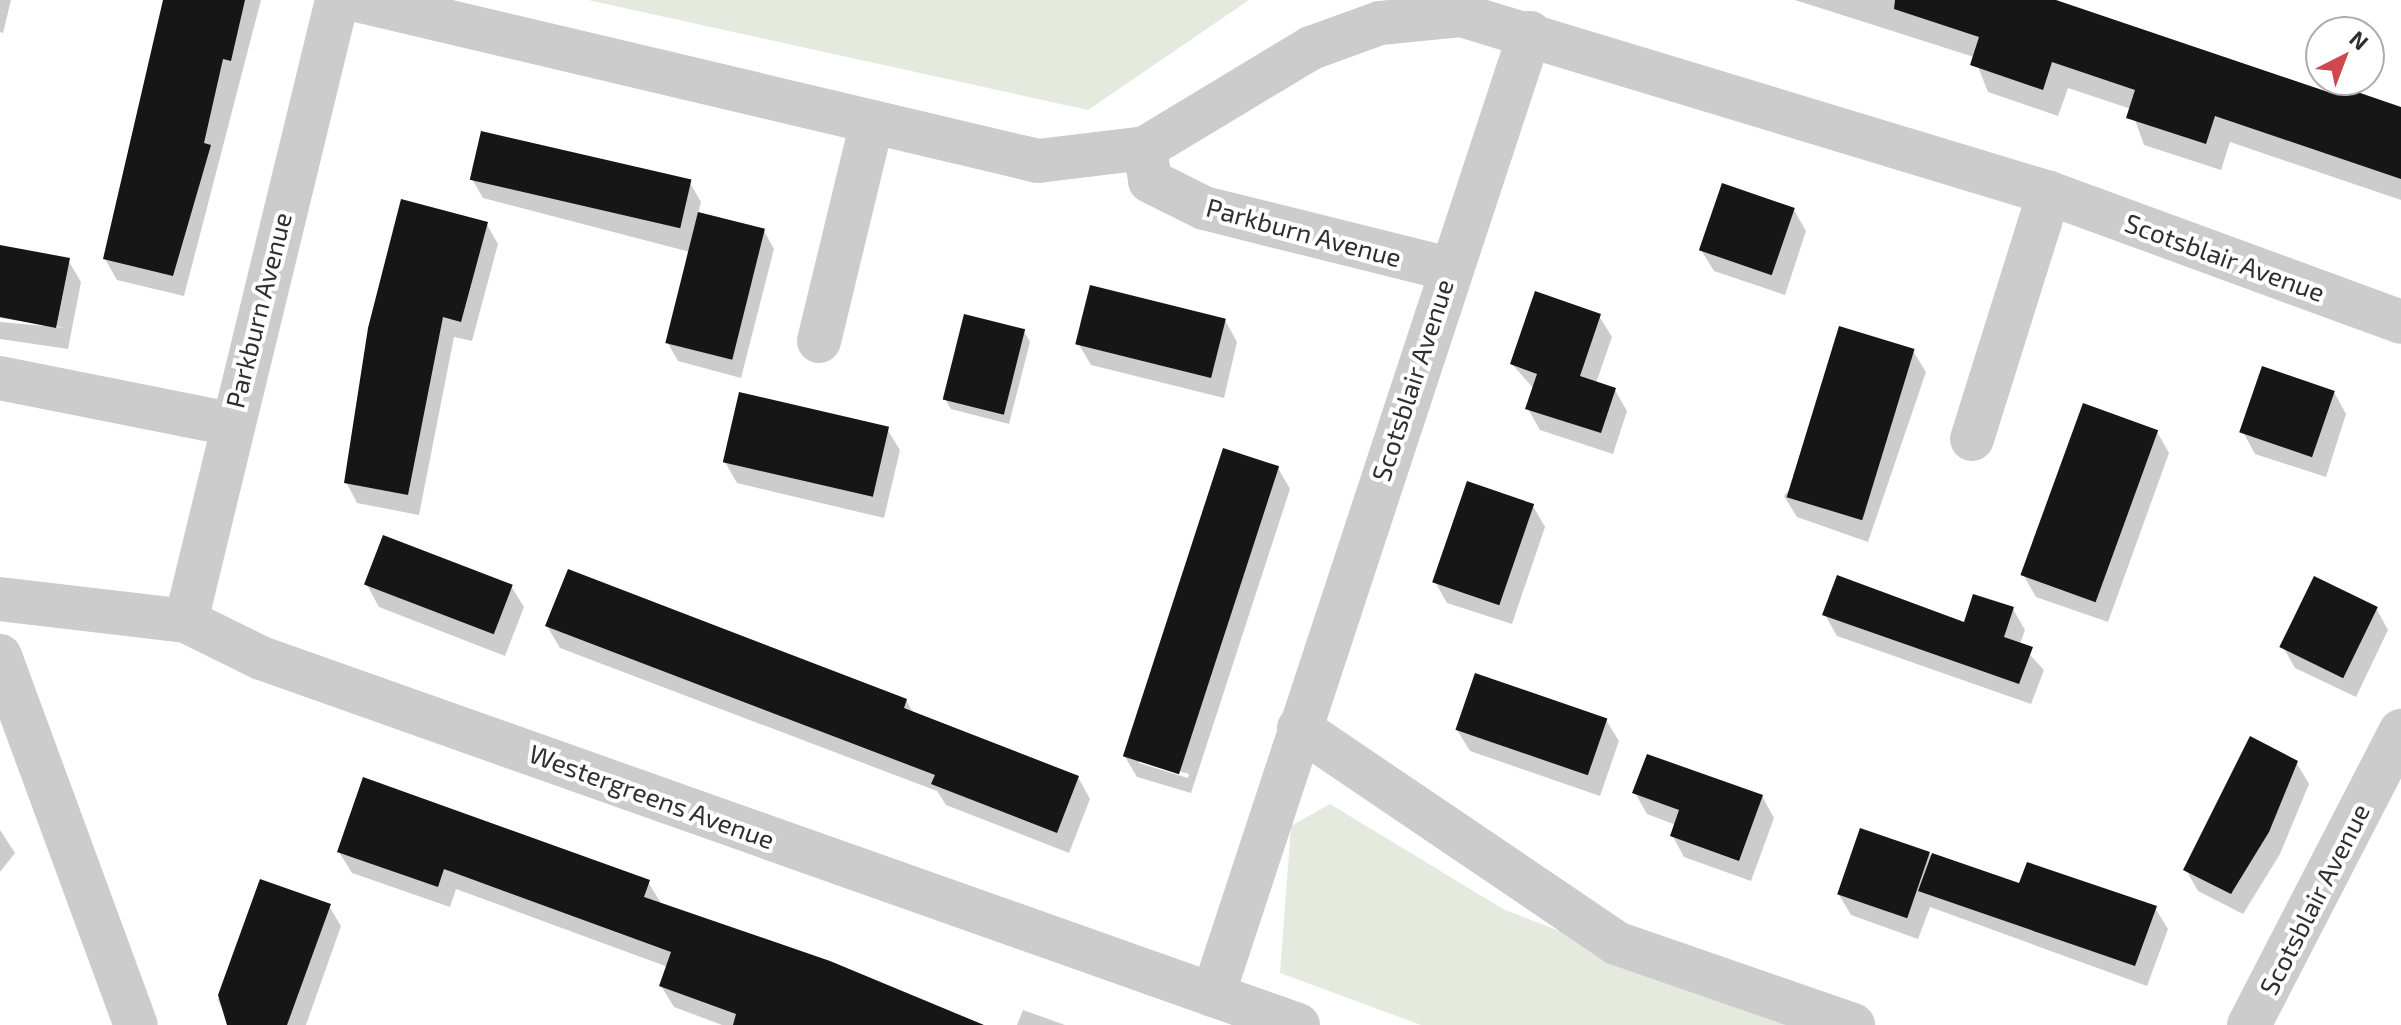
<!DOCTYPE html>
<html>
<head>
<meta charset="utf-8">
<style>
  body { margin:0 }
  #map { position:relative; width:2401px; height:1025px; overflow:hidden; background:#fff; font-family:"Exo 2",sans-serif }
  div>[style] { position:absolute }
  .green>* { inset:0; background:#e4eade }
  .shadow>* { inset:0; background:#0003 }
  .building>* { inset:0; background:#161616; transform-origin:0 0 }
  .minor>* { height:44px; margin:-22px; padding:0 22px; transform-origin:22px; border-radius:22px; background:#ccc }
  span { translate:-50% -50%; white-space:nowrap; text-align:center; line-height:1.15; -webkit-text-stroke:8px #fff; paint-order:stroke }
  .street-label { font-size:26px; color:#2f2f2f }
  .north { position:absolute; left:2305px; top:16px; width:80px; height:80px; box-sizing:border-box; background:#fff; border:2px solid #acacac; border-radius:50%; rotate:42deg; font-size:22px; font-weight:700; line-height:32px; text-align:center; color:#2f2f2f }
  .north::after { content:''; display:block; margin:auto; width:28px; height:36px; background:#cf484f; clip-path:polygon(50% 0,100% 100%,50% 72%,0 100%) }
</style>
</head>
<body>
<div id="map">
  <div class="green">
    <i style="clip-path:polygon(588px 0,1249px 0,1088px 110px)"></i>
    <i style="clip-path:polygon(1330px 804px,1503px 909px,1801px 1025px,1421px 1025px,1280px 973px,1291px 826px)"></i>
  </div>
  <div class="shadow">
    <i style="clip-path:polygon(0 0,11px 0,3px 33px,0 32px)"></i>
    <i style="clip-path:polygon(165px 0,261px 0,184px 296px,117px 280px,105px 259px)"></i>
    <i style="clip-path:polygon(1795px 0,2050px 0,2332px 96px,2401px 109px,2401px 200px,2230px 142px,2221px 170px,2144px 145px,2131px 109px,2068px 88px,2058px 116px,1988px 92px,1974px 57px)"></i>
    <i style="clip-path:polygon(472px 179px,690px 183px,701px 202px,698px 214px,764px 231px,774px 249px,741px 378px,678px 361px,667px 342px,690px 252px,483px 198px)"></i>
    <i style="clip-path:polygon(1794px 210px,1806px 231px,1785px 295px,1714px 271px,1701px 250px)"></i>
    <i style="clip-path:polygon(486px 223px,498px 244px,472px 341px,454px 337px,419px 515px,357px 503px,346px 482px)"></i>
    <i style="clip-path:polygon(0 247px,68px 260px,81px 282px,68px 349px,0 339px,0 322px,67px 328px,0 318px)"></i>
    <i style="clip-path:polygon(1599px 316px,1612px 337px,1596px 383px,1615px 390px,1627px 411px,1613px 454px,1540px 430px,1528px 409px,1534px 389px,1512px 364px)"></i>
    <i style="clip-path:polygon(1225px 320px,1237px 342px,1224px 398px,1091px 365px,1078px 343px)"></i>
    <i style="clip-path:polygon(1024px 331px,1030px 342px,1009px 424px,951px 409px,945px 399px)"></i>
    <i style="clip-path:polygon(1913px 351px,1926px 372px,1868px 542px,1797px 517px,1784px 496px)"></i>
    <i style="clip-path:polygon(2334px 392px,2346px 414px,2326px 477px,2255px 454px,2243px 432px)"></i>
    <i style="clip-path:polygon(887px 429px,900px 450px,884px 518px,737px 483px,725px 462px)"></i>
    <i style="clip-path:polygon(2157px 432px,2169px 453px,2108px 622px,2036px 597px,2024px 576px)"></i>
    <i style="clip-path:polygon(evenodd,1278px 468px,1290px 489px,1191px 793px,1137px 777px,1124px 755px,1278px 468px,1139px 759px,1189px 774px,1188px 778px,1139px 763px,1139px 759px)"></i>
    <i style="clip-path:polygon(1533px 506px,1545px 527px,1512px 624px,1447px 603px,1435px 582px)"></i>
    <i style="clip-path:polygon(367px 585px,511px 586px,524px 607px,505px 656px,379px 607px)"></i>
    <i style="clip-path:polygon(2376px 608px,2388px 630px,2356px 697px,2295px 668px,2283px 647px)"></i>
    <i style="clip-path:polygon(2013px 609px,2025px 630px,2020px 644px,2044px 670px,2031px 704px,1837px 636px,1825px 615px,1965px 624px)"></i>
    <i style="clip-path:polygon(547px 626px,906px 700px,914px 715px,1078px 777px,1090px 799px,1069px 853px,946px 805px,937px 791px,560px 648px)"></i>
    <i style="clip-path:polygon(1606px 720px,1619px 741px,1600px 796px,1470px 751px,1457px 730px)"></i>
    <i style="clip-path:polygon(2296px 762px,2309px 784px,2280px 854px,2243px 914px,2198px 891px,2186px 870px)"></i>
    <i style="clip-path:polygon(1635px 793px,1762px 796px,1774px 818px,1751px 881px,1684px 857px,1672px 835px,1676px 825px,1647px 814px)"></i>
    <i style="clip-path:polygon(0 830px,15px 853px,0 872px)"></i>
    <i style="clip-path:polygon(339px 852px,648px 882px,661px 903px,982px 1025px,722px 1025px,674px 1007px,661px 986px,668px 967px,456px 889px,450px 907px,352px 873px)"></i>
    <i style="clip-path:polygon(1928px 854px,2021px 886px,2155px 908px,2168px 929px,2147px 986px,1930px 907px,1918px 939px,1851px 915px,1838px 893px)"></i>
    <i style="clip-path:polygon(261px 881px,329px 906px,341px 926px,306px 1025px,230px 1025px,218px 1000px)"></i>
    <i style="clip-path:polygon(1023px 1010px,1065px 1025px,1017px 1025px)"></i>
  </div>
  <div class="building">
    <i style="clip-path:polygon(163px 0,245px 0,231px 61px,223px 59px,204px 143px,211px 145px,173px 276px,103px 259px)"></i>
    <i style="clip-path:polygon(1895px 0,2056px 0,2331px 93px,2334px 84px,2401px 107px,2401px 179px,2215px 116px,2206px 144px,2126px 118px,2135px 90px,2052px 62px,2043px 90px,1970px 65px,1979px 37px,1894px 9px)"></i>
    <i style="left:481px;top:131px;width:216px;height:50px;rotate:13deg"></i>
    <i style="left:1722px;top:183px;width:77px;height:71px;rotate:19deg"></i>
    <i style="clip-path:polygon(401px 199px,488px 222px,461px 322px,443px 317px,408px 495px,344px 483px,368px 328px)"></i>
    <i style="left:698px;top:212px;width:69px;height:135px;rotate:14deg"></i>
    <i style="clip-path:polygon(0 245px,70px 258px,56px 328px,0 317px)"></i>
    <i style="left:1090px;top:285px;width:140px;height:61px;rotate:14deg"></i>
    <i style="clip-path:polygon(1535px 291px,1601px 314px,1580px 376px,1616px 388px,1601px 433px,1525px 409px,1537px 374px,1510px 364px)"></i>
    <i style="left:964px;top:314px;width:63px;height:88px;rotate:14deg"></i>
    <i style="left:1839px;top:326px;width:79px;height:179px;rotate:17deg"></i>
    <i style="left:2262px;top:366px;width:77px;height:70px;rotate:19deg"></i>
    <i style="left:739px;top:392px;width:154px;height:72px;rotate:13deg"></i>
    <i style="left:2083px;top:403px;width:80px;height:183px;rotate:20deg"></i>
    <i style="left:1223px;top:448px;width:59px;height:324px;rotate:18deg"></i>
    <i style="left:1467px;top:481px;width:71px;height:107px;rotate:19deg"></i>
    <i style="left:383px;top:535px;width:139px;height:53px;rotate:21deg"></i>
    <i style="clip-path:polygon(568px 569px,907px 699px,904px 708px,1079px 776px,1057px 833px,931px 784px,935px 775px,545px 626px)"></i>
    <i style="clip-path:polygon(1837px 575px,1964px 622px,1973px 594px,2014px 607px,2004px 637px,2033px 647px,2019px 684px,1822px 615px)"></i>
    <i style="left:2314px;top:576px;width:71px;height:79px;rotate:26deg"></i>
    <i style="left:1475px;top:673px;width:140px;height:60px;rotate:19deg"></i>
    <i style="clip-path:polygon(2250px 736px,2298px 761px,2269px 832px,2231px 894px,2183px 870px)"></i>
    <i style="clip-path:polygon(1647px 754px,1763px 795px,1739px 861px,1670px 836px,1679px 810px,1632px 793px)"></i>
    <i style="clip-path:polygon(363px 777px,650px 880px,644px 897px,830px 961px,984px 1025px,733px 1025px,736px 1014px,659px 986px,671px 952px,444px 869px,438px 887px,337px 852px)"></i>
    <i style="left:1860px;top:828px;width:74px;height:70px;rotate:19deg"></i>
    <i style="clip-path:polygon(1932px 853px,2019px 883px,2027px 862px,2157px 906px,2135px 966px,1918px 891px)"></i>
    <i style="clip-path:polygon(260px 879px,331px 904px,287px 1025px,227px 1025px,218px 995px)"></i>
  </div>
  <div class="minor">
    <i style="left:357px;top:0;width:700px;rotate:13.3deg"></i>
    <i style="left:1038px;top:161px;width:108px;rotate:-6.9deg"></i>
    <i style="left:1145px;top:148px;width:194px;rotate:-31.1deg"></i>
    <i style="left:1311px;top:48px;width:73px;rotate:-19.9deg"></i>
    <i style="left:1380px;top:23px;width:81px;rotate:-5.6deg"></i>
    <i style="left:1461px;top:15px;width:614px;rotate:16.84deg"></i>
    <i style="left:2049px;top:193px;width:375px;rotate:20.1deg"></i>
    <i style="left:1145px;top:148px;width:33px;rotate:81deg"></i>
    <i style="left:1150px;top:181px;width:60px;rotate:26.6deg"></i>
    <i style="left:1204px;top:208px;width:252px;rotate:14deg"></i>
    <i style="left:819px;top:341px;width:225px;rotate:-76.4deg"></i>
    <i style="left:0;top:378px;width:235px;rotate:11.3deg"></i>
    <i style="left:1972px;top:439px;width:258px;rotate:-72.6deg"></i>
    <i style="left:0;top:599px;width:187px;rotate:6.7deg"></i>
    <i style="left:186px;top:621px;width:84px;rotate:26.3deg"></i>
    <i style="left:261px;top:658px;width:1100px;rotate:19.49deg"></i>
    <i style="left:186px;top:621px;width:639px;rotate:-76.33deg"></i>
    <i style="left:0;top:656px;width:393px;rotate:69.8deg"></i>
    <i style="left:1299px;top:728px;width:383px;rotate:34.1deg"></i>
    <i style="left:1616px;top:943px;width:251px;rotate:19.1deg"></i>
    <i style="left:1213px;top:995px;width:1013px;rotate:-71.76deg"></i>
    <i style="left:2249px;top:1025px;width:331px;rotate:-62.7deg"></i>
  </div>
  <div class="street-label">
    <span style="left:1304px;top:232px;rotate:15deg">Parkburn Avenue</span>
    <span style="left:2225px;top:257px;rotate:20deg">Scotsblair Avenue</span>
    <span style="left:258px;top:310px;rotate:-76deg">Parkburn Avenue</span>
    <span style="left:1412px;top:380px;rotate:-72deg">Scotsblair Avenue</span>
    <span style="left:652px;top:796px;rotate:20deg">Westergreens Avenue</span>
    <span style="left:2314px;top:899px;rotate:-63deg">Scotsblair Avenue</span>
  </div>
  <div class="north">N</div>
</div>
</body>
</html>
